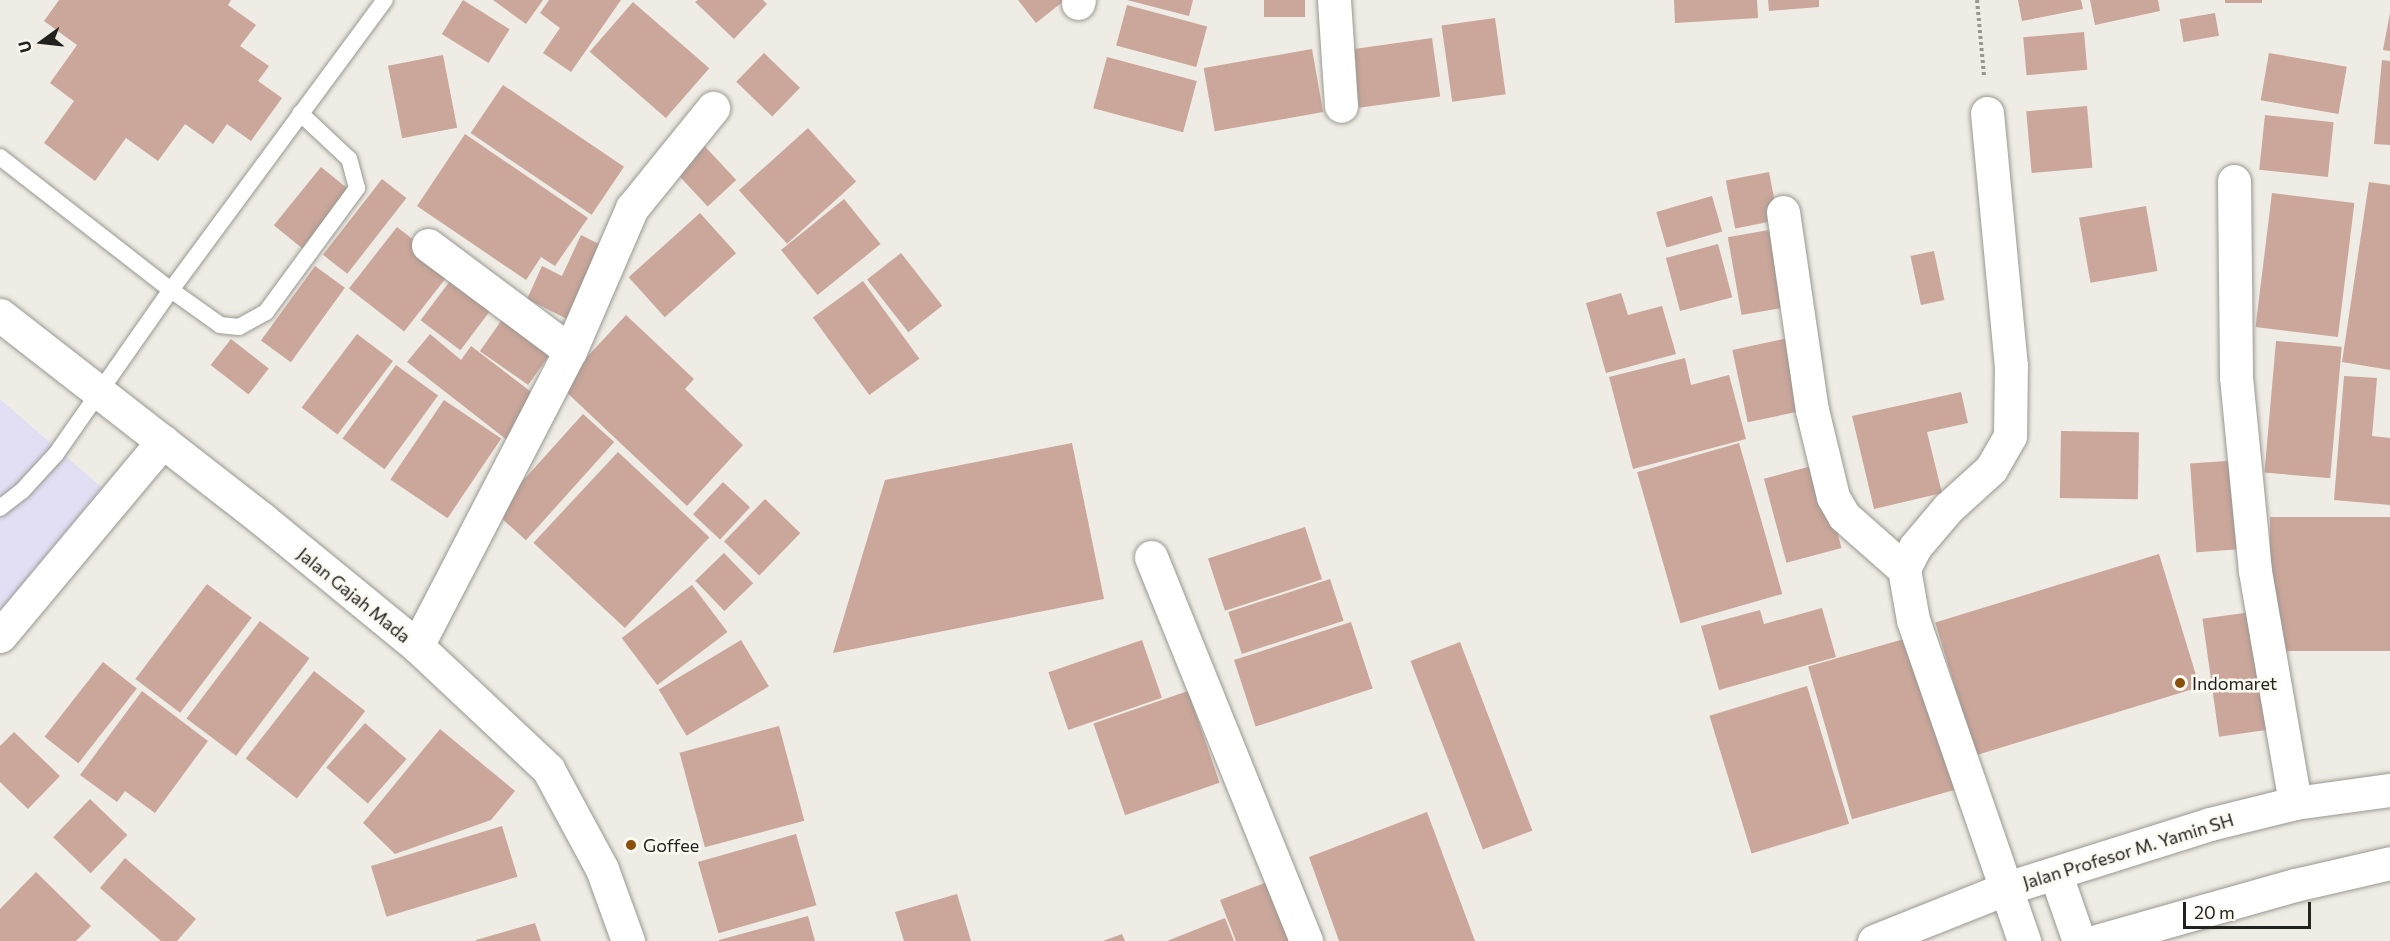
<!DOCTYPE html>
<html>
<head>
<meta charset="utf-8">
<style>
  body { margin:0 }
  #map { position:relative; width:2390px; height:941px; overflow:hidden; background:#eeece4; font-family:Commissioner,sans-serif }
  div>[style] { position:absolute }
  .commercial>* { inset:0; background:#e2dff5 }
  .building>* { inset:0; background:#cba69a; transform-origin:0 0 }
  .path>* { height:4px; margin-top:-2px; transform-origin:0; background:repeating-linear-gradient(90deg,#989691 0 3px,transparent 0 6px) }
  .roads { filter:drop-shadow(0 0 2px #9a9891) drop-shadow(0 0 2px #9a9891) }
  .lane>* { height:16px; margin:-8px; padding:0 8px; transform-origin:8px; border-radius:8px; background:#fff }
  .street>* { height:33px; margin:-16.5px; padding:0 16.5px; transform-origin:16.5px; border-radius:16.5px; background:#fff }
  .secondary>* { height:33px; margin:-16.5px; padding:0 16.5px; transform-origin:16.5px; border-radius:16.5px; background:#fff }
  .highway>* { height:33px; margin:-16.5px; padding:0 16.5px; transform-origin:16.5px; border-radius:16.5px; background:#fff }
  .dots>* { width:16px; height:16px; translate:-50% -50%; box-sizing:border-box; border:3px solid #fcf9f2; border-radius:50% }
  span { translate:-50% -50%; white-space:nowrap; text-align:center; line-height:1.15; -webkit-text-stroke:5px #fcf9f2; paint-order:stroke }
  .street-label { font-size:18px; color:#22221f }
  .poi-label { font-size:18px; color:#22221f }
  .left { translate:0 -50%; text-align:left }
  .north { position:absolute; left:12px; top:12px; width:60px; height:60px; -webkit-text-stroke:4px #fcf9f2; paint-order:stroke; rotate:255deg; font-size:16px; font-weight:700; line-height:24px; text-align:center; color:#22221f }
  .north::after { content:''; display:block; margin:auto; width:21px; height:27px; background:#22221f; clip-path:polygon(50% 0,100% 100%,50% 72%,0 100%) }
  .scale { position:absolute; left:2183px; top:902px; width:128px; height:27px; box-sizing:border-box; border:3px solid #22221f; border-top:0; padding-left:8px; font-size:18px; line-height:21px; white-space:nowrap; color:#22221f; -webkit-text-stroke:4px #fcf9f2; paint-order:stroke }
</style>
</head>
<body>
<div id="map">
  <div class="commercial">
    <i style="clip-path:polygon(0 399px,108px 493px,0 618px)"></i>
  </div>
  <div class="building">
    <i style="clip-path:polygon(59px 0,231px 0,228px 5px,256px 25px,240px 46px,269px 66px,258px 81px,282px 98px,251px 141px,227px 124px,213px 144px,185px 124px,158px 161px,126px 138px,95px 181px,44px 143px,74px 101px,50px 83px,77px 45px,44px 21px)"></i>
    <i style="left:463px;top:0;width:55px;height:40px;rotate:32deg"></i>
    <i style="clip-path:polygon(493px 0,543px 0,526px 24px)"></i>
    <i style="clip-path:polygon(549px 0,621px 0,571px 72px,543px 53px,560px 28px,540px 13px)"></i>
    <i style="clip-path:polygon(698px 0,763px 0,767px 4px,734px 39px,695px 2px)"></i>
    <i style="clip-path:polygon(1018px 0,1065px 0,1036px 23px)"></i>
    <i style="clip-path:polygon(1127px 0,1193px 0,1189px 16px)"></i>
    <i style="left:1264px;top:0;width:41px;height:17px"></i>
    <i style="clip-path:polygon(1674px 0,1757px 0,1758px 18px,1675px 23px)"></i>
    <i style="clip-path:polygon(1768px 0,1819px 0,1819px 7px,1769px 11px)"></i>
    <i style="clip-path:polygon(2018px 0,2081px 0,2083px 9px,2022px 21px)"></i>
    <i style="clip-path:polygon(2090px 0,2158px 0,2160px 11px,2095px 25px)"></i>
    <i style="left:2225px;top:0;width:37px;height:3px"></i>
    <i style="left:633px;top:2px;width:101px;height:66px;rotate:41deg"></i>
    <i style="left:1127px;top:5px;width:83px;height:42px;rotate:15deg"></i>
    <i style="left:2215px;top:13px;width:23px;height:36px;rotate:80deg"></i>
    <i style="clip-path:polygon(2390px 13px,2390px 51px,2383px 50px)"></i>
    <i style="left:1495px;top:18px;width:77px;height:54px;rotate:82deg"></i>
    <i style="left:2084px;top:32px;width:38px;height:61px;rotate:85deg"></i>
    <i style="left:1432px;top:38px;width:59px;height:82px;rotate:82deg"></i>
    <i style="left:1312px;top:49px;width:64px;height:110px;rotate:80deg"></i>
    <i style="left:764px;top:53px;width:50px;height:40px;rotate:44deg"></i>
    <i style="left:2269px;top:53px;width:79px;height:48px;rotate:10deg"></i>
    <i style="left:443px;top:55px;width:74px;height:56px;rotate:79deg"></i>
    <i style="left:1107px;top:57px;width:93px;height:53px;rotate:15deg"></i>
    <i style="clip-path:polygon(2382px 60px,2390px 61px,2390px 145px,2374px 144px)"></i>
    <i style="left:503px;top:85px;width:146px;height:58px;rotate:34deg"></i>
    <i style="left:2087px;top:106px;width:62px;height:61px;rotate:85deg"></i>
    <i style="left:2265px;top:115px;width:69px;height:55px;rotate:6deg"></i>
    <i style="left:808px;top:128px;width:72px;height:93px;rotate:48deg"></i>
    <i style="clip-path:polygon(465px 134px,588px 218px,555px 266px,541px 257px,526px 280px,417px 206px)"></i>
    <i style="left:698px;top:139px;width:56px;height:39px;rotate:47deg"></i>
    <i style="left:321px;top:167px;width:38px;height:75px;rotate:39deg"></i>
    <i style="left:1769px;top:172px;width:49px;height:44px;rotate:79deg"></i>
    <i style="left:382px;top:179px;width:31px;height:96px;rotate:38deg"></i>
    <i style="clip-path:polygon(2369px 182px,2390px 185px,2390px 370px,2342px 362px)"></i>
    <i style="left:2272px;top:193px;width:83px;height:135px;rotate:7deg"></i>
    <i style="left:1712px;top:196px;width:37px;height:58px;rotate:74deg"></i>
    <i style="left:844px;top:199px;width:58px;height:81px;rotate:51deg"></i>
    <i style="left:2146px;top:206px;width:66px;height:68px;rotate:80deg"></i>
    <i style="left:700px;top:213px;width:54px;height:96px;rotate:48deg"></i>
    <i style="left:397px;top:227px;width:70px;height:78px;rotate:38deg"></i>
    <i style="left:1780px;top:228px;width:79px;height:53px;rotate:80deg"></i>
    <i style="clip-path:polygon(581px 235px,603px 246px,567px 319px,527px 299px,542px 266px,562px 276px)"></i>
    <i style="left:1718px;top:244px;width:55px;height:54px;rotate:75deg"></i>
    <i style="left:1934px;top:251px;width:50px;height:24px;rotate:78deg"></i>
    <i style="left:901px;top:253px;width:67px;height:43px;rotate:52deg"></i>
    <i style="left:315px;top:266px;width:37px;height:92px;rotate:36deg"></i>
    <i style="left:450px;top:281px;width:50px;height:49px;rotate:37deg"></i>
    <i style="left:863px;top:281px;width:96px;height:62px;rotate:54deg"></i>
    <i style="clip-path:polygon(1621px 293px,1628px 315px,1662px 306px,1676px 354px,1606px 373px,1586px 303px)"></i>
    <i style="left:508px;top:311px;width:59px;height:49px;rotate:35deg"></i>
    <i style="clip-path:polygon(626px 315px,694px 379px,685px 389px,743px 445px,687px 506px,560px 386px)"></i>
    <i style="left:357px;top:334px;width:45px;height:92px;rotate:37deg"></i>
    <i style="clip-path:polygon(430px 334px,461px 360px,471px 346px,539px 398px,507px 440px,407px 362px)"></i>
    <i style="left:1793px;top:337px;width:74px;height:62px;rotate:78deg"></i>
    <i style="left:231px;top:339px;width:48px;height:33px;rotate:38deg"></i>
    <i style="left:2276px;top:341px;width:66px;height:132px;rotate:5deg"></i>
    <i style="clip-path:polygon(1685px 358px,1691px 385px,1729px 375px,1746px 439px,1633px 469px,1609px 377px)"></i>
    <i style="left:396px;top:365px;width:52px;height:91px;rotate:36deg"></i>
    <i style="clip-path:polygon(2344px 376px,2377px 378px,2372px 436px,2390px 438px,2390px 505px,2334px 500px)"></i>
    <i style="clip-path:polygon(1961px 392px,1968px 423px,1927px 432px,1942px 493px,1874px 509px,1852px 416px)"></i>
    <i style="left:444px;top:400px;width:69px;height:96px;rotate:34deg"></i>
    <i style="left:583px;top:414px;width:42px;height:132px;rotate:42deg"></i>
    <i style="left:2061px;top:431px;width:78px;height:67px;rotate:1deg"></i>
    <i style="clip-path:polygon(1072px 443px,1104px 599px,833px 653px,885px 480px)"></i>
    <i style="left:1739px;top:443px;width:157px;height:106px;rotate:74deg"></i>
    <i style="left:618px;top:452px;width:125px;height:124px;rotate:43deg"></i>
    <i style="left:2240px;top:460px;width:89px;height:50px;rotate:86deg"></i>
    <i style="left:1819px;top:464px;width:87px;height:57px;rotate:75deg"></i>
    <i style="left:723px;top:482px;width:37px;height:44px;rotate:43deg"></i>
    <i style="left:765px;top:499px;width:49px;height:59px;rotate:44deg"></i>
    <i style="left:2390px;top:517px;width:134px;height:120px;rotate:90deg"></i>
    <i style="left:1305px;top:527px;width:55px;height:102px;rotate:72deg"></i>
    <i style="left:724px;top:553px;width:42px;height:40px;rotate:46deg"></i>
    <i style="left:2159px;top:554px;width:139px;height:234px;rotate:73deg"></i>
    <i style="left:1330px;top:579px;width:44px;height:107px;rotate:72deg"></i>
    <i style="left:207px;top:584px;width:56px;height:119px;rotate:37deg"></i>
    <i style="left:692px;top:585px;width:59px;height:88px;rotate:53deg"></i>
    <i style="clip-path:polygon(1822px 608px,1836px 657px,1719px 690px,1701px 626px,1760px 610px,1764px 624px)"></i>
    <i style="left:2251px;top:612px;width:119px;height:49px;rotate:82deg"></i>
    <i style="left:260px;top:621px;width:62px;height:122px;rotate:37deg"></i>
    <i style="left:1351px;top:622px;width:70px;height:123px;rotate:72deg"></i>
    <i style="left:1911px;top:637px;width:159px;height:107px;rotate:74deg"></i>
    <i style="left:741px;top:640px;width:54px;height:96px;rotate:59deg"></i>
    <i style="left:1142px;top:640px;width:61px;height:99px;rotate:71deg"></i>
    <i style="left:1460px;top:642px;width:202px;height:53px;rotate:69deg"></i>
    <i style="left:103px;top:662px;width:43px;height:95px;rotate:38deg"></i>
    <i style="left:314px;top:671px;width:65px;height:111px;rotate:38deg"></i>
    <i style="left:1807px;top:686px;width:144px;height:102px;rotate:73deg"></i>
    <i style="clip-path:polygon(142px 691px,208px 741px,155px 813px,125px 791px,117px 802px,80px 775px)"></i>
    <i style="left:1188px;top:691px;width:97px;height:100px;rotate:71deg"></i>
    <i style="left:365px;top:723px;width:55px;height:59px;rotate:41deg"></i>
    <i style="left:779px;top:726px;width:98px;height:103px;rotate:75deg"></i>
    <i style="clip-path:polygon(440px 729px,515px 791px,491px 820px,395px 854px,363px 823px)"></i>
    <i style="clip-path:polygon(14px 732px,60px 776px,28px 809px,0 782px,0 746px)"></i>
    <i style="left:90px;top:799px;width:52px;height:53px;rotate:44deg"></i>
    <i style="clip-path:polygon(1427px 812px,1475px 941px,1339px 941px,1309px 857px)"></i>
    <i style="left:502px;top:826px;width:53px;height:137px;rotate:73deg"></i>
    <i style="left:796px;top:834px;width:74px;height:102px;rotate:74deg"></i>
    <i style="clip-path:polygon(125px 858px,196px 919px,177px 941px,161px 941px,100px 888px)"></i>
    <i style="clip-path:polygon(36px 872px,91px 926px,76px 941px,0 941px,0 909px)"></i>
    <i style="clip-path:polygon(1275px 879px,1299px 941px,1236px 941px,1220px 900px)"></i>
    <i style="clip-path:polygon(957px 894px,971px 941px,904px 941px,895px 912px)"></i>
    <i style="clip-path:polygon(808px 916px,815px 941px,719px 941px,719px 940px)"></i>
    <i style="clip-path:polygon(1225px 918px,1234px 941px,1167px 941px)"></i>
    <i style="clip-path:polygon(535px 923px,541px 941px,476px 941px,476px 940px)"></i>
    <i style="clip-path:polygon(1122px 934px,1125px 941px,1103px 941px)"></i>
  </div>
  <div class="path">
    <i style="left:1977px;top:0;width:76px;rotate:84.7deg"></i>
  </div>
  <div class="roads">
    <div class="lane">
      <i style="left:0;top:157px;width:217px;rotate:37.9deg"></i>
      <i style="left:171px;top:290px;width:60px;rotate:35.5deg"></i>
      <i style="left:220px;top:325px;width:19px;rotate:6deg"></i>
      <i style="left:239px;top:327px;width:31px;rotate:-29deg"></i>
      <i style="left:266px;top:312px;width:154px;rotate:-53.7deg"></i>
      <i style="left:357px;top:188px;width:30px;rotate:-105deg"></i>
      <i style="left:349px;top:159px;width:67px;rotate:-136.8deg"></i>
      <i style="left:0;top:508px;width:28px;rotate:-38deg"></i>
      <i style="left:22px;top:491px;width:50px;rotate:-47.4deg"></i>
      <i style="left:56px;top:454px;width:200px;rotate:-55deg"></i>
      <i style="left:171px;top:290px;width:360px;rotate:-53.6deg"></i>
    </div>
    <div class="street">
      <i style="left:1334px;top:0;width:106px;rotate:86.2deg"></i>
      <i style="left:1078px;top:3px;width:3px;rotate:-72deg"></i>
      <i style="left:1987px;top:113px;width:253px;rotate:84.6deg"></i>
      <i style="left:2011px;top:365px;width:71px;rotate:90.8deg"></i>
      <i style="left:2010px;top:436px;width:38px;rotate:120deg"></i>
      <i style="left:1991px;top:469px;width:58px;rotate:137.8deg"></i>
      <i style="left:1948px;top:508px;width:51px;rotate:130.2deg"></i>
      <i style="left:1915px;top:547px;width:25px;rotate:117deg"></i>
      <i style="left:1904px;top:569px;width:52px;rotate:80deg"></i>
      <i style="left:1913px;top:620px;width:340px;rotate:70.9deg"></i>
      <i style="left:2234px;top:181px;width:196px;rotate:89.4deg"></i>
      <i style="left:2236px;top:377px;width:195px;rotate:84.4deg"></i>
      <i style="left:2255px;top:571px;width:235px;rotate:80.2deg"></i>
      <i style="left:1783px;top:212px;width:200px;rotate:81.7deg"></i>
      <i style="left:1812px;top:410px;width:89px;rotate:76.4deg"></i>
      <i style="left:1833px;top:497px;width:22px;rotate:60deg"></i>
      <i style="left:1844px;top:516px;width:80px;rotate:41.5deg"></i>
      <i style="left:428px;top:245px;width:177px;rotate:36.7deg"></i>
      <i style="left:1151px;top:557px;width:414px;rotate:68deg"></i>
      <i style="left:0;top:636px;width:254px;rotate:-50.1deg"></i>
      <i style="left:417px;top:646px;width:332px;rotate:-62.6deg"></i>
      <i style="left:570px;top:351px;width:156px;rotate:-66.6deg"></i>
      <i style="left:632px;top:208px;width:129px;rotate:-51deg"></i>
      <i style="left:2056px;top:875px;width:70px;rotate:70.8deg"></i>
    </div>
    <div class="secondary">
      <i style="left:0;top:315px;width:332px;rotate:37.9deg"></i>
      <i style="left:262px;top:519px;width:200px;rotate:39.3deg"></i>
      <i style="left:417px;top:646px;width:180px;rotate:43.2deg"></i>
      <i style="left:548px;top:769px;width:114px;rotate:61.6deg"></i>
      <i style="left:602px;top:869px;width:77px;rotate:70.1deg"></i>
    </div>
    <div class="highway">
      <i style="left:1874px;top:941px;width:143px;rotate:-21.7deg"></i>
      <i style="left:2007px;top:888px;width:213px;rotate:-17.5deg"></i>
      <i style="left:2210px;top:824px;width:88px;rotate:-13.9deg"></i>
      <i style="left:2295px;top:803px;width:96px;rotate:-7.8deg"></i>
      <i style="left:2097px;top:941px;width:206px;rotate:-15.8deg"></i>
      <i style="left:2295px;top:885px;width:98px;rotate:-13deg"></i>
    </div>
  </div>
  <div class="dots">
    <i style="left:2180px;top:683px;background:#8a4f0b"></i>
    <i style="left:631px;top:845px;background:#8a4f0b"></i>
  </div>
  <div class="street-label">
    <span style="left:354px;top:595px;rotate:39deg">Jalan Gajah Mada</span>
    <span style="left:2128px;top:851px;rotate:-17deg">Jalan Profesor M. Yamin SH</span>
  </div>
  <div class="poi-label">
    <span class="left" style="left:2192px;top:683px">Indomaret</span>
    <span class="left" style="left:643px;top:845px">Goffee</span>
  </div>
  <div class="north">U</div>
  <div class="scale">20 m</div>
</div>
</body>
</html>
